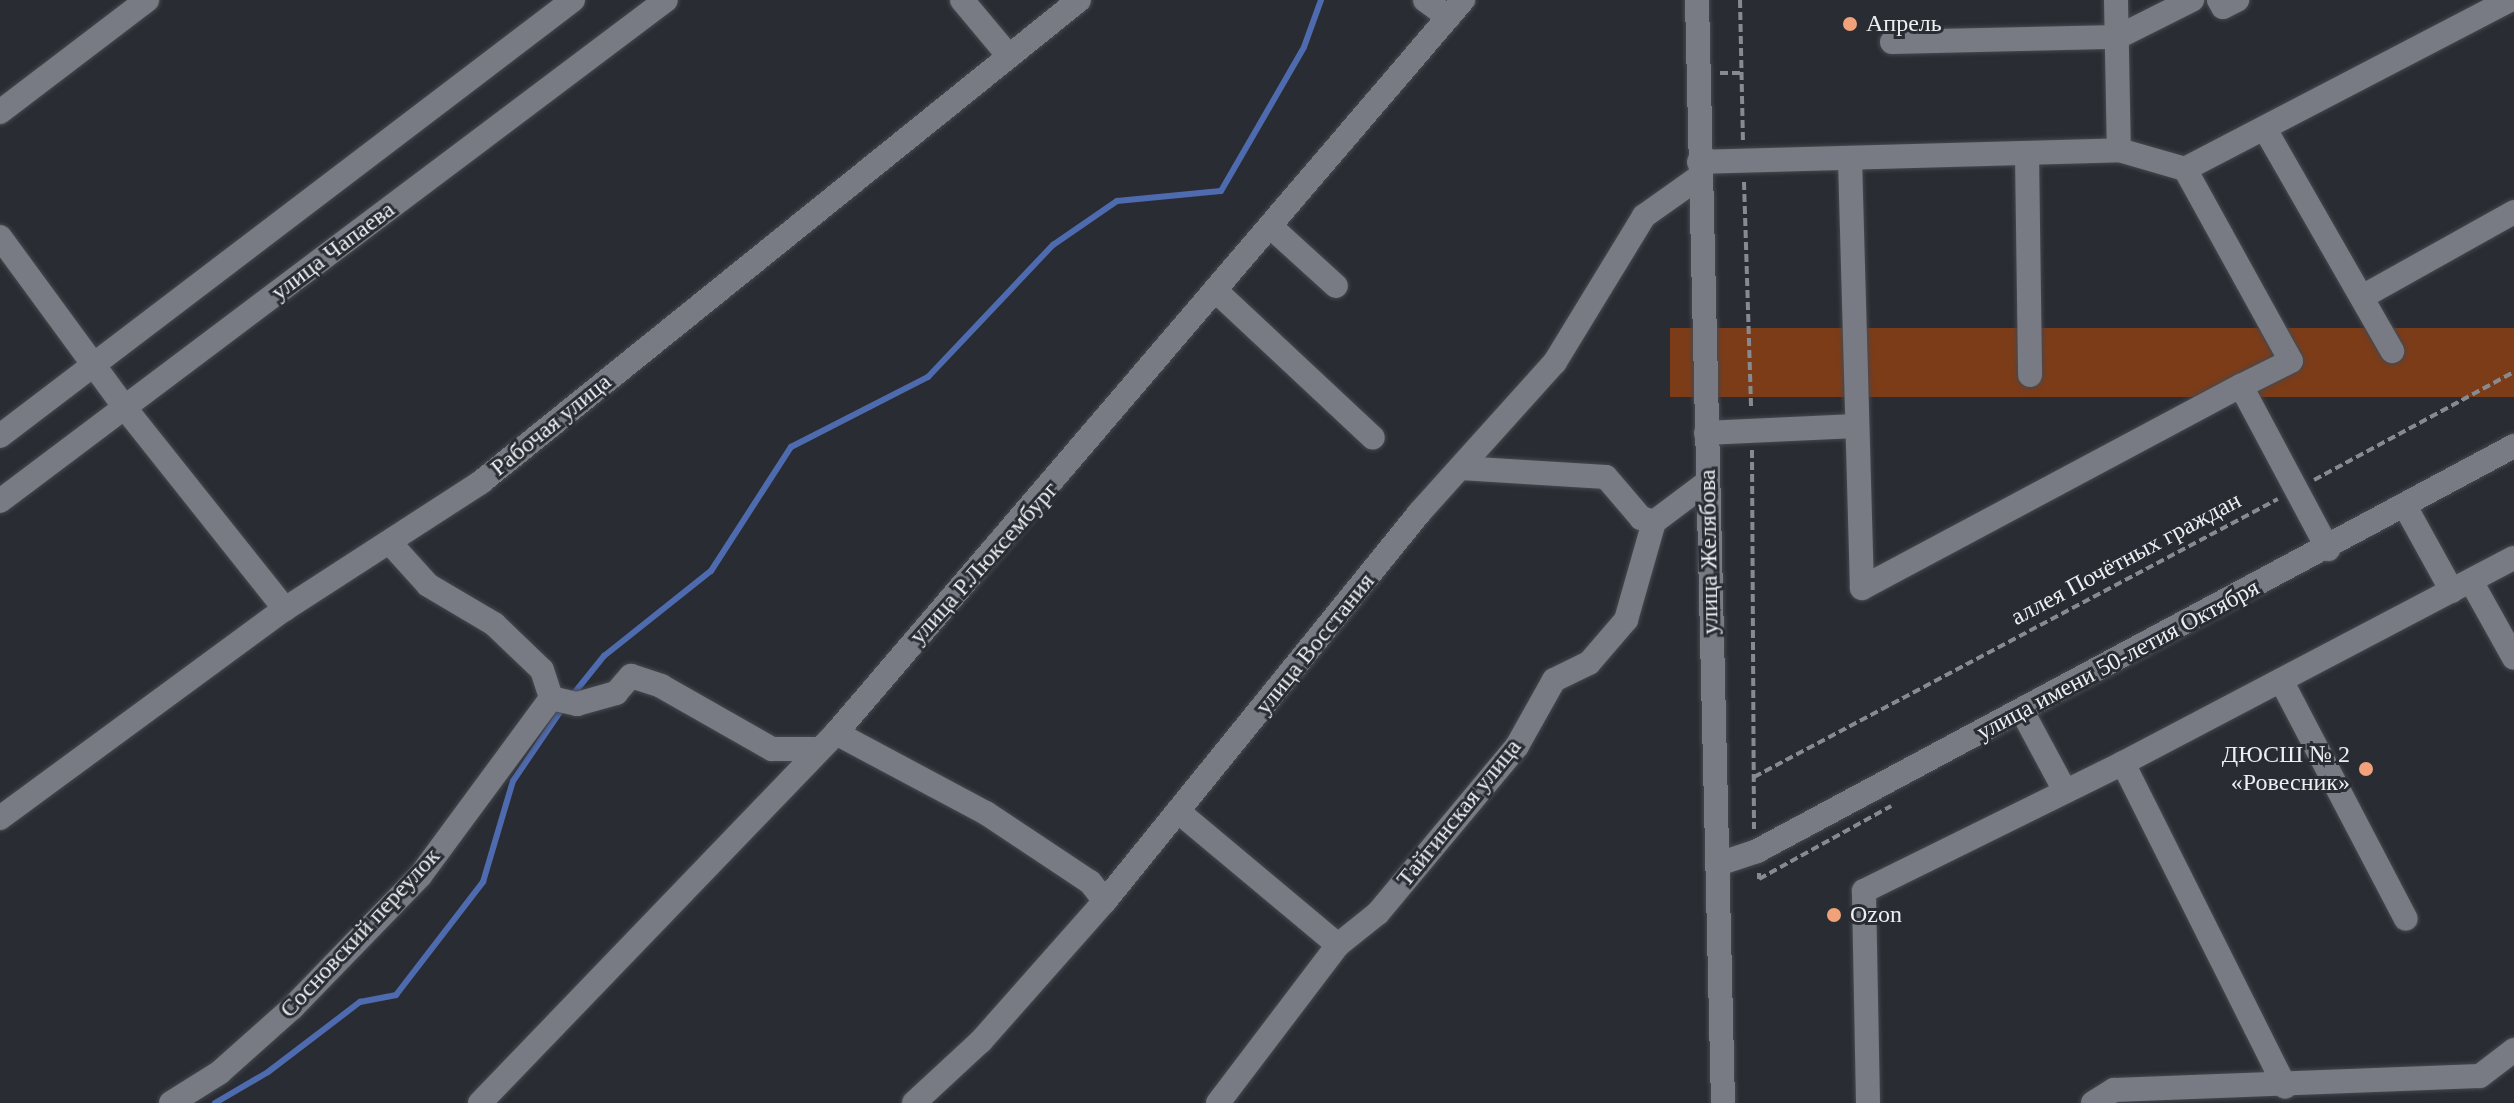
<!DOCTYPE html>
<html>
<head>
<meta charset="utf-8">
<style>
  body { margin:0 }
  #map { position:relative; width:2514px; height:1103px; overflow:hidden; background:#292c32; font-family:"Times New Roman",serif }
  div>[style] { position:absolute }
  .green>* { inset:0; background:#7d3c18; transform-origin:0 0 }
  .stream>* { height:6px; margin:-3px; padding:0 3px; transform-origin:3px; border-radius:3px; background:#4f6bb0 }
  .path>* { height:4px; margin-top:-2px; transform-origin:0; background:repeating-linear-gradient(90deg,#878a8f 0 8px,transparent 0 12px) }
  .roads { filter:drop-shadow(0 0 2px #46484e) drop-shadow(0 0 2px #46484e) }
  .minor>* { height:24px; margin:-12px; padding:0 12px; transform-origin:12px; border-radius:12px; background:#787b83 }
  .dots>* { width:22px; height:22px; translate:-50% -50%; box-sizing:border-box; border:4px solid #292c32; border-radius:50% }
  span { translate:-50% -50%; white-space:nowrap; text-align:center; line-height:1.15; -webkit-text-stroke:6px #292c32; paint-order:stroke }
  .poi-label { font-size:24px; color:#eceef2 }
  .left { translate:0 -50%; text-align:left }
  .right { translate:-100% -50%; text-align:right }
  .street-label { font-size:24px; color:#eceef2 }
</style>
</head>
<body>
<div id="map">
  <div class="green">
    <i style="left:2514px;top:328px;width:69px;height:844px;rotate:90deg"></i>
  </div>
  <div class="stream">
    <i style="left:571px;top:697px;width:53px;rotate:-51.2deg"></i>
    <i style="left:604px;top:656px;width:137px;rotate:-38.5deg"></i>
    <i style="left:711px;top:571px;width:148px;rotate:-57.2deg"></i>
    <i style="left:791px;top:447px;width:154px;rotate:-27.1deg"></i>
    <i style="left:928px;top:377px;width:182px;rotate:-46.6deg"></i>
    <i style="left:1053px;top:245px;width:78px;rotate:-34.5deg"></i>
    <i style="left:1117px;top:201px;width:104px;rotate:-5.5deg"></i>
    <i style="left:1221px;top:191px;width:166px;rotate:-60deg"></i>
    <i style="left:1304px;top:47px;width:50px;rotate:-70.1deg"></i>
    <i style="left:215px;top:1103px;width:61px;rotate:-30.3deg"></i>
    <i style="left:268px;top:1072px;width:116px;rotate:-37.3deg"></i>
    <i style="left:360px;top:1002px;width:37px;rotate:-11deg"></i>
    <i style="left:396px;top:995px;width:143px;rotate:-52.4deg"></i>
    <i style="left:483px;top:882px;width:105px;rotate:-73.5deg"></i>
    <i style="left:513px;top:781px;width:91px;rotate:-55.8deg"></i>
  </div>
  <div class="path">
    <i style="left:1740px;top:0;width:141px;rotate:88.8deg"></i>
    <i style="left:1720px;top:73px;width:22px"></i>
    <i style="left:1744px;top:182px;width:227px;rotate:88.2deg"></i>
    <i style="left:1752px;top:450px;width:379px;rotate:89.7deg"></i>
    <i style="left:2314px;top:480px;width:227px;rotate:-28.4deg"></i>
    <i style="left:1754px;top:777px;width:593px;rotate:-27.95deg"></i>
    <i style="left:1759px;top:873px;width:6px;rotate:90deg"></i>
    <i style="left:1759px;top:879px;width:151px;rotate:-28.9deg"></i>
  </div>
  <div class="roads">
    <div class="minor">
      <i style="left:962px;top:0;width:72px;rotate:50.1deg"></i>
      <i style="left:1425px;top:0;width:29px;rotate:36deg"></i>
      <i style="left:1697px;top:0;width:1103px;rotate:88.65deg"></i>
      <i style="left:2116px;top:0;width:150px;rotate:88.9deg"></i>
      <i style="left:2119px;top:150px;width:69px;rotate:16.1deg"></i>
      <i style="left:2185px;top:169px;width:366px;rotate:-27.5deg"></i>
      <i style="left:2219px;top:0;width:8px;rotate:60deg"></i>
      <i style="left:2223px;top:7px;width:16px;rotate:-27deg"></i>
      <i style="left:1892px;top:42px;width:226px;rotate:-1.3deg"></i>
      <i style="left:2118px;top:37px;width:83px;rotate:-26.6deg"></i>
      <i style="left:0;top:112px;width:185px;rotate:-37.3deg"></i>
      <i style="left:2265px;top:129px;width:256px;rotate:60.2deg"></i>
      <i style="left:2027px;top:154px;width:221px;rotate:89.2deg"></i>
      <i style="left:1850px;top:159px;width:429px;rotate:88.4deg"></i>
      <i style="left:1862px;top:588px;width:429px;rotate:-28.1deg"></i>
      <i style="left:1699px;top:162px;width:420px;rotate:-1.6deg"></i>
      <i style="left:2185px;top:169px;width:219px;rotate:61.1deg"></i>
      <i style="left:2291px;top:361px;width:56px;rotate:153.4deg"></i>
      <i style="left:2241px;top:386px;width:185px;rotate:61.9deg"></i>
      <i style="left:1270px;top:226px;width:89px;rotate:42.3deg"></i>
      <i style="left:0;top:237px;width:212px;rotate:53.8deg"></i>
      <i style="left:125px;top:408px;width:257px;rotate:51.5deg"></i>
      <i style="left:1215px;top:290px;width:216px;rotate:43.1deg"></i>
      <i style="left:2362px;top:297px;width:174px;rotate:-29.2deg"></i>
      <i style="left:1706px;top:433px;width:149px;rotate:-2.7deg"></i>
      <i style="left:0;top:436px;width:720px;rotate:-37.27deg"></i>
      <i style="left:1460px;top:468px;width:146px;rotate:3.5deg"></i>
      <i style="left:1606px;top:477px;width:54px;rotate:49.5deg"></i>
      <i style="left:1641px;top:518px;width:14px;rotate:17deg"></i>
      <i style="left:0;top:501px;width:833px;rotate:-36.95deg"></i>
      <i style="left:2405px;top:506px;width:97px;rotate:61.1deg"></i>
      <i style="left:391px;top:544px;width:55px;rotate:47.9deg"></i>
      <i style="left:428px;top:585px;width:77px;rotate:30.6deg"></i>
      <i style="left:494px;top:624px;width:66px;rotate:43.8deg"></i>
      <i style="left:542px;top:670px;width:29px;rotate:72deg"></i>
      <i style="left:2471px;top:581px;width:88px;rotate:60.8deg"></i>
      <i style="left:2282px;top:682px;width:267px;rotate:62.4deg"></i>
      <i style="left:551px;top:698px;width:27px;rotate:13deg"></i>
      <i style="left:577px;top:704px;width:41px;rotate:-15.8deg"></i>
      <i style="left:616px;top:693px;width:23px;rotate:-49deg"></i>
      <i style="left:631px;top:676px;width:32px;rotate:18deg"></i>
      <i style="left:661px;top:686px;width:128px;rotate:29.6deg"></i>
      <i style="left:772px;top:749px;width:47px"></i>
      <i style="left:2022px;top:711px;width:91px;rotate:61.7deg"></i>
      <i style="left:836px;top:733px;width:170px;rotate:28.1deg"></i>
      <i style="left:986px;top:813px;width:125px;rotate:33.6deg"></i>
      <i style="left:1090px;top:882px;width:24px;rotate:52deg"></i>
      <i style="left:2123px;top:763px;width:362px;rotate:63.4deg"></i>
      <i style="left:1180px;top:813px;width:206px;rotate:39.9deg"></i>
      <i style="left:0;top:818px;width:353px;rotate:-36.3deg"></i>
      <i style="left:285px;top:609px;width:234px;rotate:-32.9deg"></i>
      <i style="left:481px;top:482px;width:768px;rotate:-38.87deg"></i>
      <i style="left:1718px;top:864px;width:41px;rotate:-18.4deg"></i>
      <i style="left:1757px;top:851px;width:859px;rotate:-28.15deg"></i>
      <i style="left:171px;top:1103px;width:57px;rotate:-32deg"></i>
      <i style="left:219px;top:1073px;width:99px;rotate:-41.7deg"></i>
      <i style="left:293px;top:1007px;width:182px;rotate:-45.9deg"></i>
      <i style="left:420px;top:876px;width:221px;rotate:-53.6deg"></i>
      <i style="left:480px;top:1103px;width:513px;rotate:-46.1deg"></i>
      <i style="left:836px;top:733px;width:965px;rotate:-49.46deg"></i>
      <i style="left:914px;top:1103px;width:91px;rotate:-42.8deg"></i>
      <i style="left:981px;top:1041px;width:187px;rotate:-48.5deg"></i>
      <i style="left:1105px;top:901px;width:499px;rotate:-51deg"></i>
      <i style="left:1419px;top:513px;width:203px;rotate:-48deg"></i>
      <i style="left:1555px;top:362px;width:171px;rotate:-58.6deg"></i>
      <i style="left:1644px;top:216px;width:67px;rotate:-35.3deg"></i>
      <i style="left:1218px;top:1103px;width:198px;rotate:-52.8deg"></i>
      <i style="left:1338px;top:945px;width:51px;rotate:-38.7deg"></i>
      <i style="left:1378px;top:913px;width:217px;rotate:-50.2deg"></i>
      <i style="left:1517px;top:746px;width:76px;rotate:-60.7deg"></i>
      <i style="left:1554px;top:680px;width:39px;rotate:-26deg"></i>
      <i style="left:1589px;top:663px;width:57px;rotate:-49.3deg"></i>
      <i style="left:1626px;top:620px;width:102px;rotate:-74.1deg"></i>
      <i style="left:1654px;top:522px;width:65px;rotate:-36.9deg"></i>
      <i style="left:1868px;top:1103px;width:212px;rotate:-91.1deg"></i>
      <i style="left:1864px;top:891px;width:289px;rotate:-26.3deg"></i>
      <i style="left:2123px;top:763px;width:441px;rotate:-27.7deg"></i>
      <i style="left:2093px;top:1103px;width:25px;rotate:-32deg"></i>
      <i style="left:2114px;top:1090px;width:366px;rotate:-2.2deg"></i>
      <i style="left:2480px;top:1076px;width:43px;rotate:-37.4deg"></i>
    </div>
  </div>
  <div class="dots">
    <i style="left:1850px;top:24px;background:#f1a27b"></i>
    <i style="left:2366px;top:769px;background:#f1a27b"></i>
    <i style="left:1834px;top:915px;background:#f1a27b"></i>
  </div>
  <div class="poi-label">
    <span class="left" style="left:1866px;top:24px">Апрель</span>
    <span class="right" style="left:2350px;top:769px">ДЮСШ № 2<br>«Ровесник»</span>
    <span class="left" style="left:1850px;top:915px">Ozon</span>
  </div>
  <div class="street-label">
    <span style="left:333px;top:251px;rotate:-37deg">улица Чапаева</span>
    <span style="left:551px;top:425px;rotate:-39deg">Рабочая улица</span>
    <span style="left:1709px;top:552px;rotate:-91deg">улица Желябова</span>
    <span style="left:2126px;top:559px;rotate:-28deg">аллея Почётных граждан</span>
    <span style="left:984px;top:563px;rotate:-48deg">улица Р.Люксембург</span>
    <span style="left:1315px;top:644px;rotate:-51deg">улица Восстания</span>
    <span style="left:2118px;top:660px;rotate:-28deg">улица имени 50-летия Октября</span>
    <span style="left:1459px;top:813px;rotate:-51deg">Тайгинская улица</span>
    <span style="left:360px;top:933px;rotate:-47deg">Сосновский переулок</span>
  </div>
</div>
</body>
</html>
